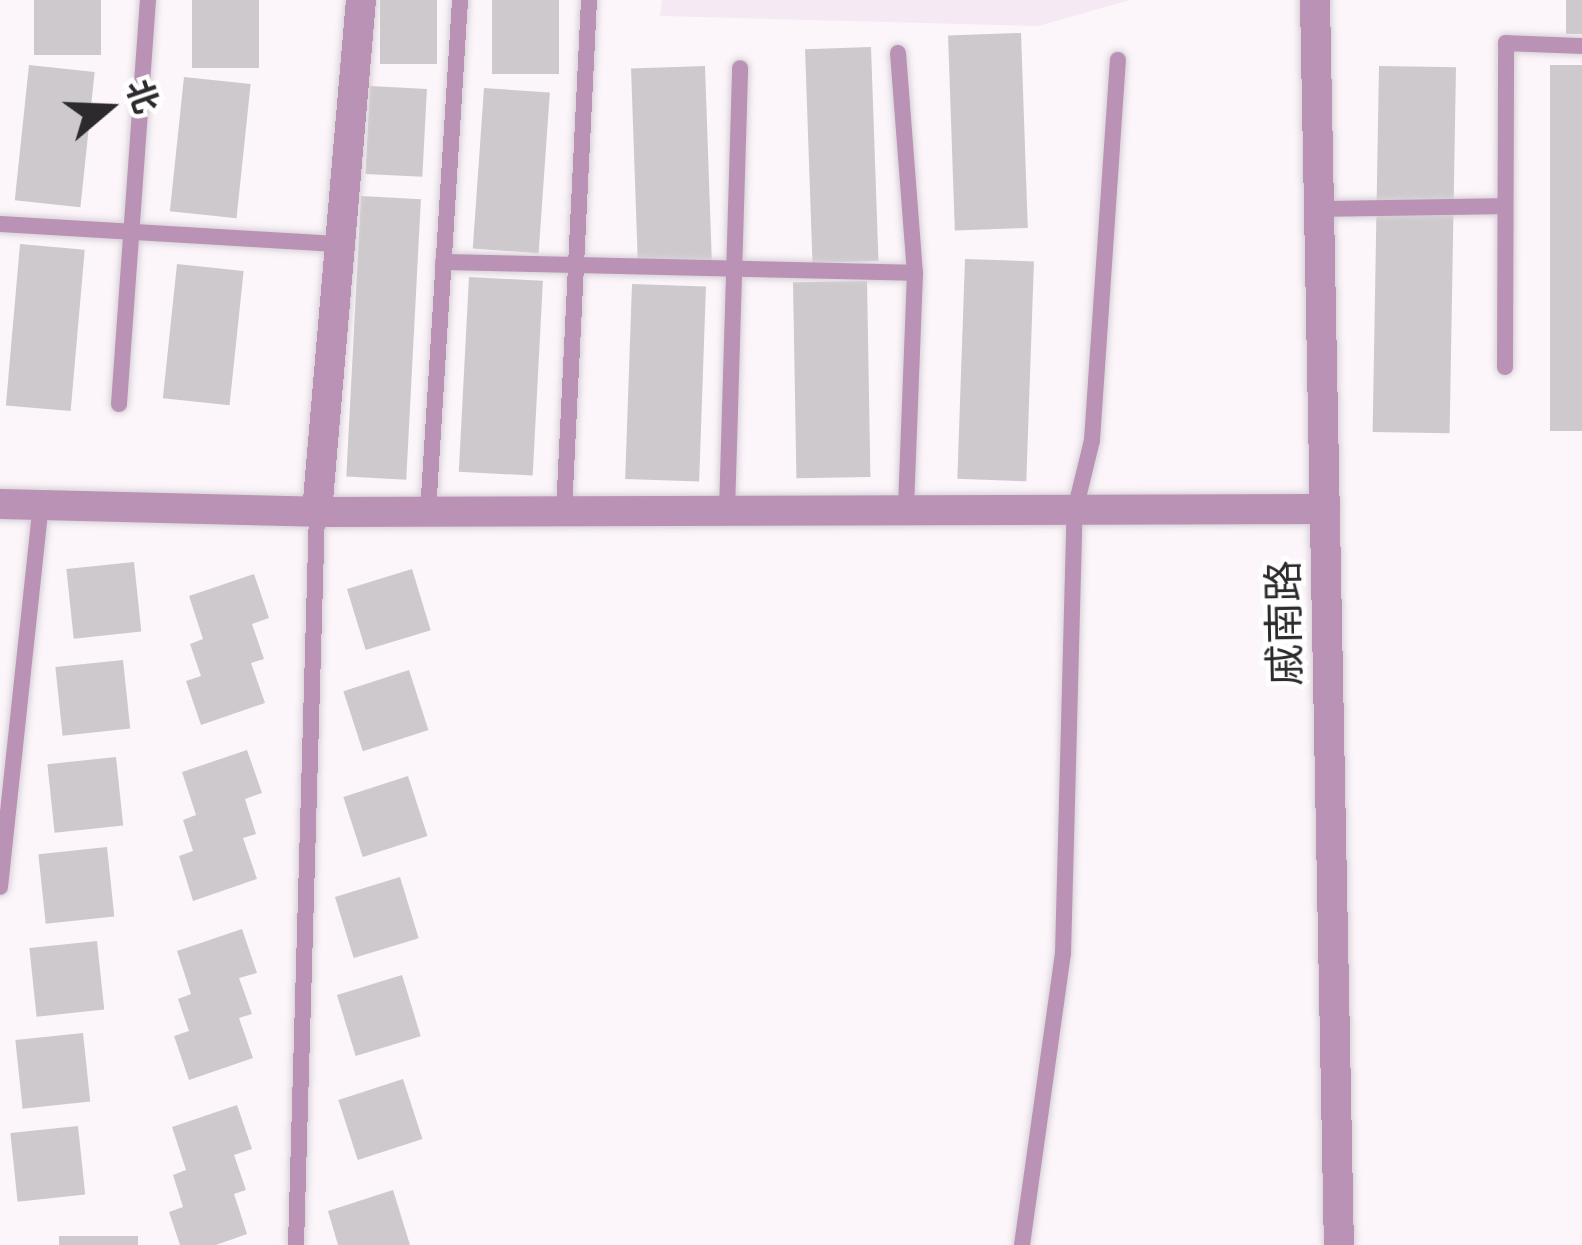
<!DOCTYPE html>
<html>
<head>
<meta charset="utf-8">
<style>
  body { margin:0 }
  #map { position:relative; width:1582px; height:1245px; overflow:hidden; background:#fcf6fb; font-family:Helvetica,"Noto Sans SC",sans-serif }
  div>[style] { position:absolute }
  .built>* { inset:0; background:#f5e9f3 }
  .building>* { inset:0; background:#cec9cd; transform-origin:0 0 }
  .roads { filter:drop-shadow(0 0 3px #d7d1d6) drop-shadow(0 0 3px #d7d1d6) }
  .lane>* { height:16px; margin:-8px; padding:0 8px; transform-origin:8px; border-radius:8px; background:#b992b5 }
  .street>* { height:30px; margin:-15px; padding:0 15px; transform-origin:15px; border-radius:15px; background:#b992b5 }
  span { translate:-50% -50%; white-space:nowrap; text-align:center; line-height:1.15; -webkit-text-stroke:9px #fff; paint-order:stroke }
  .street-label { font-size:42px; color:#2c2a2c }
  .north { position:absolute; left:48px; top:48px; width:120px; height:120px; -webkit-text-stroke:9px #fff; paint-order:stroke; rotate:71deg; font-size:33px; font-weight:700; line-height:48px; text-align:center; color:#2c2a2c }
  .north::after { content:''; display:block; margin:auto; width:42px; height:54px; background:#2c2a2c; clip-path:polygon(50% 0,100% 100%,50% 72%,0 100%) }
</style>
</head>
<body>
<div id="map">
  <div class="built">
    <i style="clip-path:polygon(662px 0,1130px 0,1038px 26px,660px 16px)"></i>
  </div>
  <div class="building">
    <i style="left:34px;top:0;width:67px;height:55px"></i>
    <i style="left:192px;top:0;width:67px;height:68px"></i>
    <i style="left:380px;top:0;width:57px;height:64px"></i>
    <i style="left:492px;top:0;width:67px;height:74px"></i>
    <i style="left:1566px;top:0;width:16px;height:34px"></i>
    <i style="left:1021px;top:33px;width:195px;height:73px;rotate:88deg"></i>
    <i style="left:871px;top:47px;width:214px;height:66px;rotate:88deg"></i>
    <i style="left:29px;top:65px;width:66px;height:136px;rotate:6deg"></i>
    <i style="left:1550px;top:65px;width:32px;height:366px"></i>
    <i style="left:705px;top:66px;width:195px;height:74px;rotate:88deg"></i>
    <i style="left:1379px;top:66px;width:77px;height:366px;rotate:1deg"></i>
    <i style="left:184px;top:77px;width:67px;height:135px;rotate:6deg"></i>
    <i style="left:370px;top:86px;width:57px;height:88px;rotate:3deg"></i>
    <i style="left:484px;top:88px;width:66px;height:161px;rotate:4deg"></i>
    <i style="left:361px;top:196px;width:60px;height:281px;rotate:3deg"></i>
    <i style="left:20px;top:244px;width:65px;height:162px;rotate:5deg"></i>
    <i style="left:965px;top:259px;width:69px;height:220px;rotate:2deg"></i>
    <i style="left:177px;top:264px;width:67px;height:135px;rotate:6deg"></i>
    <i style="left:469px;top:277px;width:74px;height:195px;rotate:3deg"></i>
    <i style="left:867px;top:281px;width:196px;height:74px;rotate:89deg"></i>
    <i style="left:632px;top:284px;width:74px;height:195px;rotate:2deg"></i>
    <i style="left:134px;top:562px;width:70px;height:68px;rotate:84deg"></i>
    <i style="left:412px;top:569px;width:64px;height:68px;rotate:73deg"></i>
    <i style="clip-path:polygon(254px 574px,269px 618px,252px 624px,264px 659px,251px 663px,265px 703px,201px 725px,186px 681px,201px 676px,190px 644px,203px 639px,189px 596px)"></i>
    <i style="left:123px;top:660px;width:69px;height:68px;rotate:84deg"></i>
    <i style="left:409px;top:670px;width:63px;height:69px;rotate:72deg"></i>
    <i style="clip-path:polygon(247px 750px,262px 793px,245px 799px,256px 834px,243px 838px,257px 879px,193px 901px,179px 856px,193px 851px,183px 820px,196px 815px,182px 772px)"></i>
    <i style="left:116px;top:757px;width:69px;height:69px;rotate:84deg"></i>
    <i style="left:408px;top:776px;width:63px;height:68px;rotate:72deg"></i>
    <i style="left:107px;top:847px;width:70px;height:69px;rotate:84deg"></i>
    <i style="left:400px;top:877px;width:64px;height:68px;rotate:73deg"></i>
    <i style="clip-path:polygon(242px 929px,257px 973px,239px 978px,252px 1014px,239px 1018px,253px 1058px,189px 1080px,174px 1036px,189px 1031px,178px 999px,191px 994px,177px 951px)"></i>
    <i style="left:97px;top:941px;width:69px;height:68px;rotate:84deg"></i>
    <i style="left:402px;top:975px;width:64px;height:68px;rotate:73deg"></i>
    <i style="left:83px;top:1033px;width:69px;height:68px;rotate:84deg"></i>
    <i style="left:403px;top:1079px;width:63px;height:68px;rotate:72deg"></i>
    <i style="clip-path:polygon(237px 1105px,252px 1149px,234px 1155px,246px 1190px,234px 1194px,247px 1234px,216px 1245px,180px 1245px,169px 1212px,183px 1207px,173px 1175px,186px 1170px,172px 1127px)"></i>
    <i style="left:78px;top:1126px;width:69px;height:68px;rotate:84deg"></i>
    <i style="clip-path:polygon(393px 1190px,410px 1245px,338px 1245px,328px 1211px)"></i>
    <i style="left:59px;top:1236px;width:79px;height:9px"></i>
  </div>
  <div class="roads">
    <div class="lane">
      <i style="left:898px;top:53px;width:221px;rotate:85.6deg"></i>
      <i style="left:915px;top:273px;width:237px;rotate:92.2deg"></i>
      <i style="left:1319px;top:209px;width:186px;rotate:-0.9deg"></i>
      <i style="left:0;top:224px;width:342px;rotate:3.4deg"></i>
      <i style="left:443px;top:262px;width:472px;rotate:1.3deg"></i>
      <i style="left:1505px;top:367px;width:324px;rotate:-89.8deg"></i>
      <i style="left:1506px;top:43px;width:76px;rotate:2.3deg"></i>
      <i style="left:119px;top:404px;width:405px;rotate:-85.9deg"></i>
      <i style="left:564px;top:511px;width:512px;rotate:-87.2deg"></i>
      <i style="left:727px;top:511px;width:443px;rotate:-88.3deg"></i>
      <i style="left:428px;top:512px;width:513px;rotate:-86.42deg"></i>
      <i style="left:0;top:887px;width:384px;rotate:-83.9deg"></i>
      <i style="left:296px;top:1245px;width:733px;rotate:-88.36deg"></i>
      <i style="left:1022px;top:1245px;width:294px;rotate:-82deg"></i>
      <i style="left:1063px;top:954px;width:444px;rotate:-88.5deg"></i>
      <i style="left:1075px;top:510px;width:72px;rotate:-76.3deg"></i>
      <i style="left:1092px;top:440px;width:381px;rotate:-86.1deg"></i>
    </div>
    <div class="street">
      <i style="left:1315px;top:0;width:1245px;rotate:88.9deg"></i>
      <i style="left:0;top:504px;width:317px;rotate:1.4deg"></i>
      <i style="left:317px;top:512px;width:1008px;rotate:-0.17deg"></i>
      <i style="left:317px;top:512px;width:514px;rotate:-85.09deg"></i>
    </div>
  </div>
  <div class="street-label">
    <span style="left:1285px;top:623px;rotate:-91deg">戚南路</span>
  </div>
  <div class="north">北</div>
</div>
</body>
</html>
